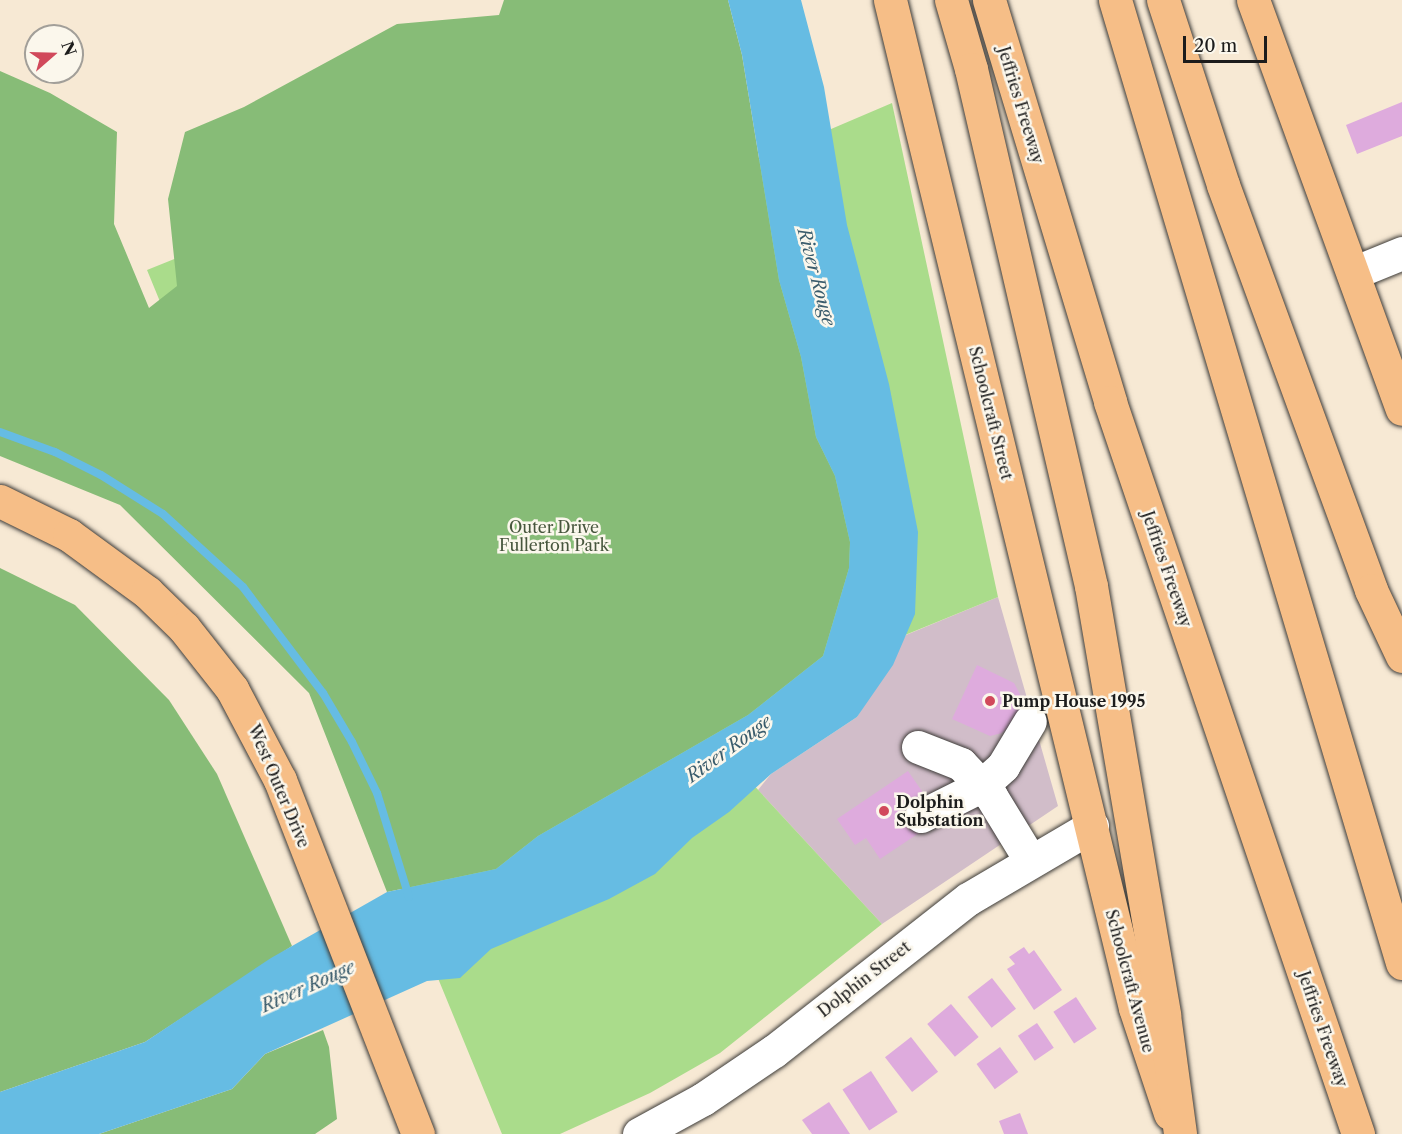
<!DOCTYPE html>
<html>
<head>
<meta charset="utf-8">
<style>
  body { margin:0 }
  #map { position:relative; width:1402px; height:1134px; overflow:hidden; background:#f7e9d4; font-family:"Libre Caslon Text",serif }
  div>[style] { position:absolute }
  .industrial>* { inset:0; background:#d1bdc9 }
  .green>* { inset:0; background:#aadc8b }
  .forest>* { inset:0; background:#87bc77 }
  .water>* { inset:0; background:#66bce3 }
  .stream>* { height:8px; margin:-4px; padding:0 4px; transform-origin:4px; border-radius:4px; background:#66bce3 }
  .building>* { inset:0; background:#deabdd; transform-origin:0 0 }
  .roads { filter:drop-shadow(0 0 2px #3d3b38) drop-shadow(0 0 2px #3d3b38) }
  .minor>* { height:33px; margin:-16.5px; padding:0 16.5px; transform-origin:16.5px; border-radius:16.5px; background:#fff }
  .major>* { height:33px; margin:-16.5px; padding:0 16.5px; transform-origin:16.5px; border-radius:16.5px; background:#f6be87 }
  .highway>* { height:33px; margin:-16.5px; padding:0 16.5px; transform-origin:16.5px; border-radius:16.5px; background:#f6be87 }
  .dots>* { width:16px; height:16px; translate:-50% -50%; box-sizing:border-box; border:3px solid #fbf7ec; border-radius:50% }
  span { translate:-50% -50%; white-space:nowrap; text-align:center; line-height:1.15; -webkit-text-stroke:5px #fbf7ec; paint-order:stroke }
  .street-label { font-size:16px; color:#1c1c1c }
  .park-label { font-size:16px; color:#47563d }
  .poi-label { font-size:16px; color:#1c1c1c; font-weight:700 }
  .left { translate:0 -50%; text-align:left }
  .water-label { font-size:18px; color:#3a5c6c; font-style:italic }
  .north { position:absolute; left:24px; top:24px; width:60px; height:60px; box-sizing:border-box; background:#fbf7ec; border:2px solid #a29f99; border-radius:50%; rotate:70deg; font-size:16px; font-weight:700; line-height:24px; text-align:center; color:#1c1c1c }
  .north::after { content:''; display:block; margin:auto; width:21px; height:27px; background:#d1495b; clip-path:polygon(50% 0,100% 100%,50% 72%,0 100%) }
  .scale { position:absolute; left:1183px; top:36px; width:84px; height:27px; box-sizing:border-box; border:3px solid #1c1c1c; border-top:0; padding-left:8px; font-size:18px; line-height:21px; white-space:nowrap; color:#1c1c1c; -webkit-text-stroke:4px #fbf7ec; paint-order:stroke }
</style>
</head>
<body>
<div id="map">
  <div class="industrial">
    <i style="clip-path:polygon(998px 597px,1058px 806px,882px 924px,758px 790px,771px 774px,857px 717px,906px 635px)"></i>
  </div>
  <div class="green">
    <i style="clip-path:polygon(892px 103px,998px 597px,844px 660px,724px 753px,882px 924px,720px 1053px,650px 1093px,560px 1134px,502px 1134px,147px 270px,276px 218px,719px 177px)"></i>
  </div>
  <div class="forest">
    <i style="clip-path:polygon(504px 0,728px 0,742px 55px,779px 280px,801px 357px,816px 437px,835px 476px,850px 542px,849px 568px,823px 656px,748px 715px,538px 836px,496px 869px,387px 892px,309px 693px,120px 505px,0 456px,0 71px,50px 93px,117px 132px,114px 224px,149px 308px,177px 286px,168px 199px,185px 132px,244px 107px,397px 24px,499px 15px)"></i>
    <i style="clip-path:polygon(0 568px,75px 605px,169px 700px,217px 774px,292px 946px,145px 1042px,0 1092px)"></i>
    <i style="clip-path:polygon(323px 1030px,329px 1047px,337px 1119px,315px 1134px,99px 1134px,232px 1089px,265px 1054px)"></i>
  </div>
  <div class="water">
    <i style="clip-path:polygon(728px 0,801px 0,824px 87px,847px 225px,889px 384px,918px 532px,915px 614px,893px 665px,857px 717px,771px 774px,729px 812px,692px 838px,655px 874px,609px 899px,491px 949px,460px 978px,427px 981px,265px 1054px,232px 1089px,99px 1134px,0 1134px,0 1092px,145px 1042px,271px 958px,387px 892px,496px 869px,538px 836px,748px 715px,823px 656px,849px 568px,850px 542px,835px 476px,816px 437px,801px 357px,779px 280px,742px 55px)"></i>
  </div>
  <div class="stream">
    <i style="left:0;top:432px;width:59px;rotate:20deg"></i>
    <i style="left:55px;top:452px;width:51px;rotate:26.6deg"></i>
    <i style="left:101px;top:475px;width:73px;rotate:32.2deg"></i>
    <i style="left:163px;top:514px;width:108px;rotate:42.4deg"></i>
    <i style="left:243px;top:587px;width:133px;rotate:53deg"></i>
    <i style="left:323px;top:693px;width:57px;rotate:59.4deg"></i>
    <i style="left:352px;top:742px;width:57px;rotate:63.9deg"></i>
    <i style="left:377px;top:793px;width:109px;rotate:72.9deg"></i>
  </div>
  <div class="building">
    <i style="clip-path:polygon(1402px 102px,1402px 136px,1357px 154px,1346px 125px)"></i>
    <i style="clip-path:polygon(977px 665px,1014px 683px,1020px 694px,1018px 717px,1002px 733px,990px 736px,952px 719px)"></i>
    <i style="clip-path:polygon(908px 771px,926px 797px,928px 827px,880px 859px,866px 838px,855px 845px,837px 819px)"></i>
    <i style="clip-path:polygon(1024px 947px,1029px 954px,1034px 950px,1062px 990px,1034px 1010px,1007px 969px,1015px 964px,1009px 957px)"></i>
    <i style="left:992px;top:978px;width:39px;height:31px;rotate:52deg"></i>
    <i style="left:1076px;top:997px;width:38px;height:27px;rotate:57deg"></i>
    <i style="left:951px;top:1004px;width:43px;height:31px;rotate:50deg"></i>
    <i style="left:1037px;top:1023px;width:30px;height:23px;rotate:56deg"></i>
    <i style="left:911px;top:1037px;width:44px;height:33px;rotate:52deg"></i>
    <i style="left:1000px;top:1047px;width:31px;height:29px;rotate:54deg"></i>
    <i style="left:871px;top:1071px;width:49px;height:34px;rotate:57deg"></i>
    <i style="clip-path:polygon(829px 1102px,850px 1134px,812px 1134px,802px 1120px)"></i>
    <i style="clip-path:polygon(1020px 1113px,1028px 1134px,1004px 1134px,999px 1121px)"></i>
  </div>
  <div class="roads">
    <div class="minor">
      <i style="left:1353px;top:273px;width:53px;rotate:-22.2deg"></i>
      <i style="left:918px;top:747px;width:46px;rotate:21.6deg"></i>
      <i style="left:961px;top:764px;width:44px;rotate:46.8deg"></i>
      <i style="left:991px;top:796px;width:75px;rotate:58.6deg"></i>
      <i style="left:921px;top:816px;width:67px;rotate:-26.6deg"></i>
      <i style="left:981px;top:786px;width:30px;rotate:-42deg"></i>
      <i style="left:1003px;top:766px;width:52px;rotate:-59deg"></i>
      <i style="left:639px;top:1134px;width:73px;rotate:-28.7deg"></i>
      <i style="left:703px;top:1099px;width:86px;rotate:-34.1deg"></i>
      <i style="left:774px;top:1051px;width:246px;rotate:-38.1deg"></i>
      <i style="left:968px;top:899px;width:144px;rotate:-30.5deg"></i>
    </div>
    <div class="major">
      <i style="left:890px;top:0;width:1037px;rotate:76.34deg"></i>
      <i style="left:1135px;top:1008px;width:111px;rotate:71.6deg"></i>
      <i style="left:1253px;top:0;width:435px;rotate:70deg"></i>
      <i style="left:0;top:501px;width:77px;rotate:26.2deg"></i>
      <i style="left:69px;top:535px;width:97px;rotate:36.2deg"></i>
      <i style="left:147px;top:592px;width:52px;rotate:44.2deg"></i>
      <i style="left:184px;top:628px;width:78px;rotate:51.8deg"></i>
      <i style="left:232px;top:689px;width:103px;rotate:62.2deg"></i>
      <i style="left:280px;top:780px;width:380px;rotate:68.7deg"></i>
    </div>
    <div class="highway">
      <i style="left:951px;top:0;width:72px;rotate:73.8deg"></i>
      <i style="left:971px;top:69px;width:531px;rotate:76.93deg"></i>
      <i style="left:1091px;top:586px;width:435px;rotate:80.3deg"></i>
      <i style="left:1164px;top:1015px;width:120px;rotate:82.3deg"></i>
      <i style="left:989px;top:0;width:420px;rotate:73.2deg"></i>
      <i style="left:1110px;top:402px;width:773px;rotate:71.28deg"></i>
      <i style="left:1115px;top:0;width:1005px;rotate:73.4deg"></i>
      <i style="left:1163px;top:0;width:194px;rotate:72deg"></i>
      <i style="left:1223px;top:185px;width:431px;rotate:69.9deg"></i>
      <i style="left:1371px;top:590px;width:73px;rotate:64.8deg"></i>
    </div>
  </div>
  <div class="dots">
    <i style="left:990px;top:701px;background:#d1495b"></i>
    <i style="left:884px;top:811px;background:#d1495b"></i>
  </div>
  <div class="street-label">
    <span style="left:1021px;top:105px;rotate:73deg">Jeffries Freeway</span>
    <span style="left:991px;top:413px;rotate:76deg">Schoolcraft Street</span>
    <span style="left:1167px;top:569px;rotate:71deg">Jeffries Freeway</span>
    <span style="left:279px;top:786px;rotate:67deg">West Outer Drive</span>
    <span style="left:864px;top:979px;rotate:-38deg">Dolphin Street</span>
    <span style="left:1130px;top:981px;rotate:75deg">Schoolcraft Avenue</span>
    <span style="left:1323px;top:1029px;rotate:71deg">Jeffries Freeway</span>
  </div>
  <div class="park-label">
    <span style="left:554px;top:536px">Outer Drive<br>Fullerton Park</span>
  </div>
  <div class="poi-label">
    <span class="left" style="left:1002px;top:701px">Pump House 1995</span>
    <span class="left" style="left:896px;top:811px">Dolphin<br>Substation</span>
  </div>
  <div class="water-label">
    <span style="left:816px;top:277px;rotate:75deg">River Rouge</span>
    <span style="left:729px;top:749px;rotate:-36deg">River Rouge</span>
    <span style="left:308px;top:987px;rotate:-24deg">River Rouge</span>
  </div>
  <div class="north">N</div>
  <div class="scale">20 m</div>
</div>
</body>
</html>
